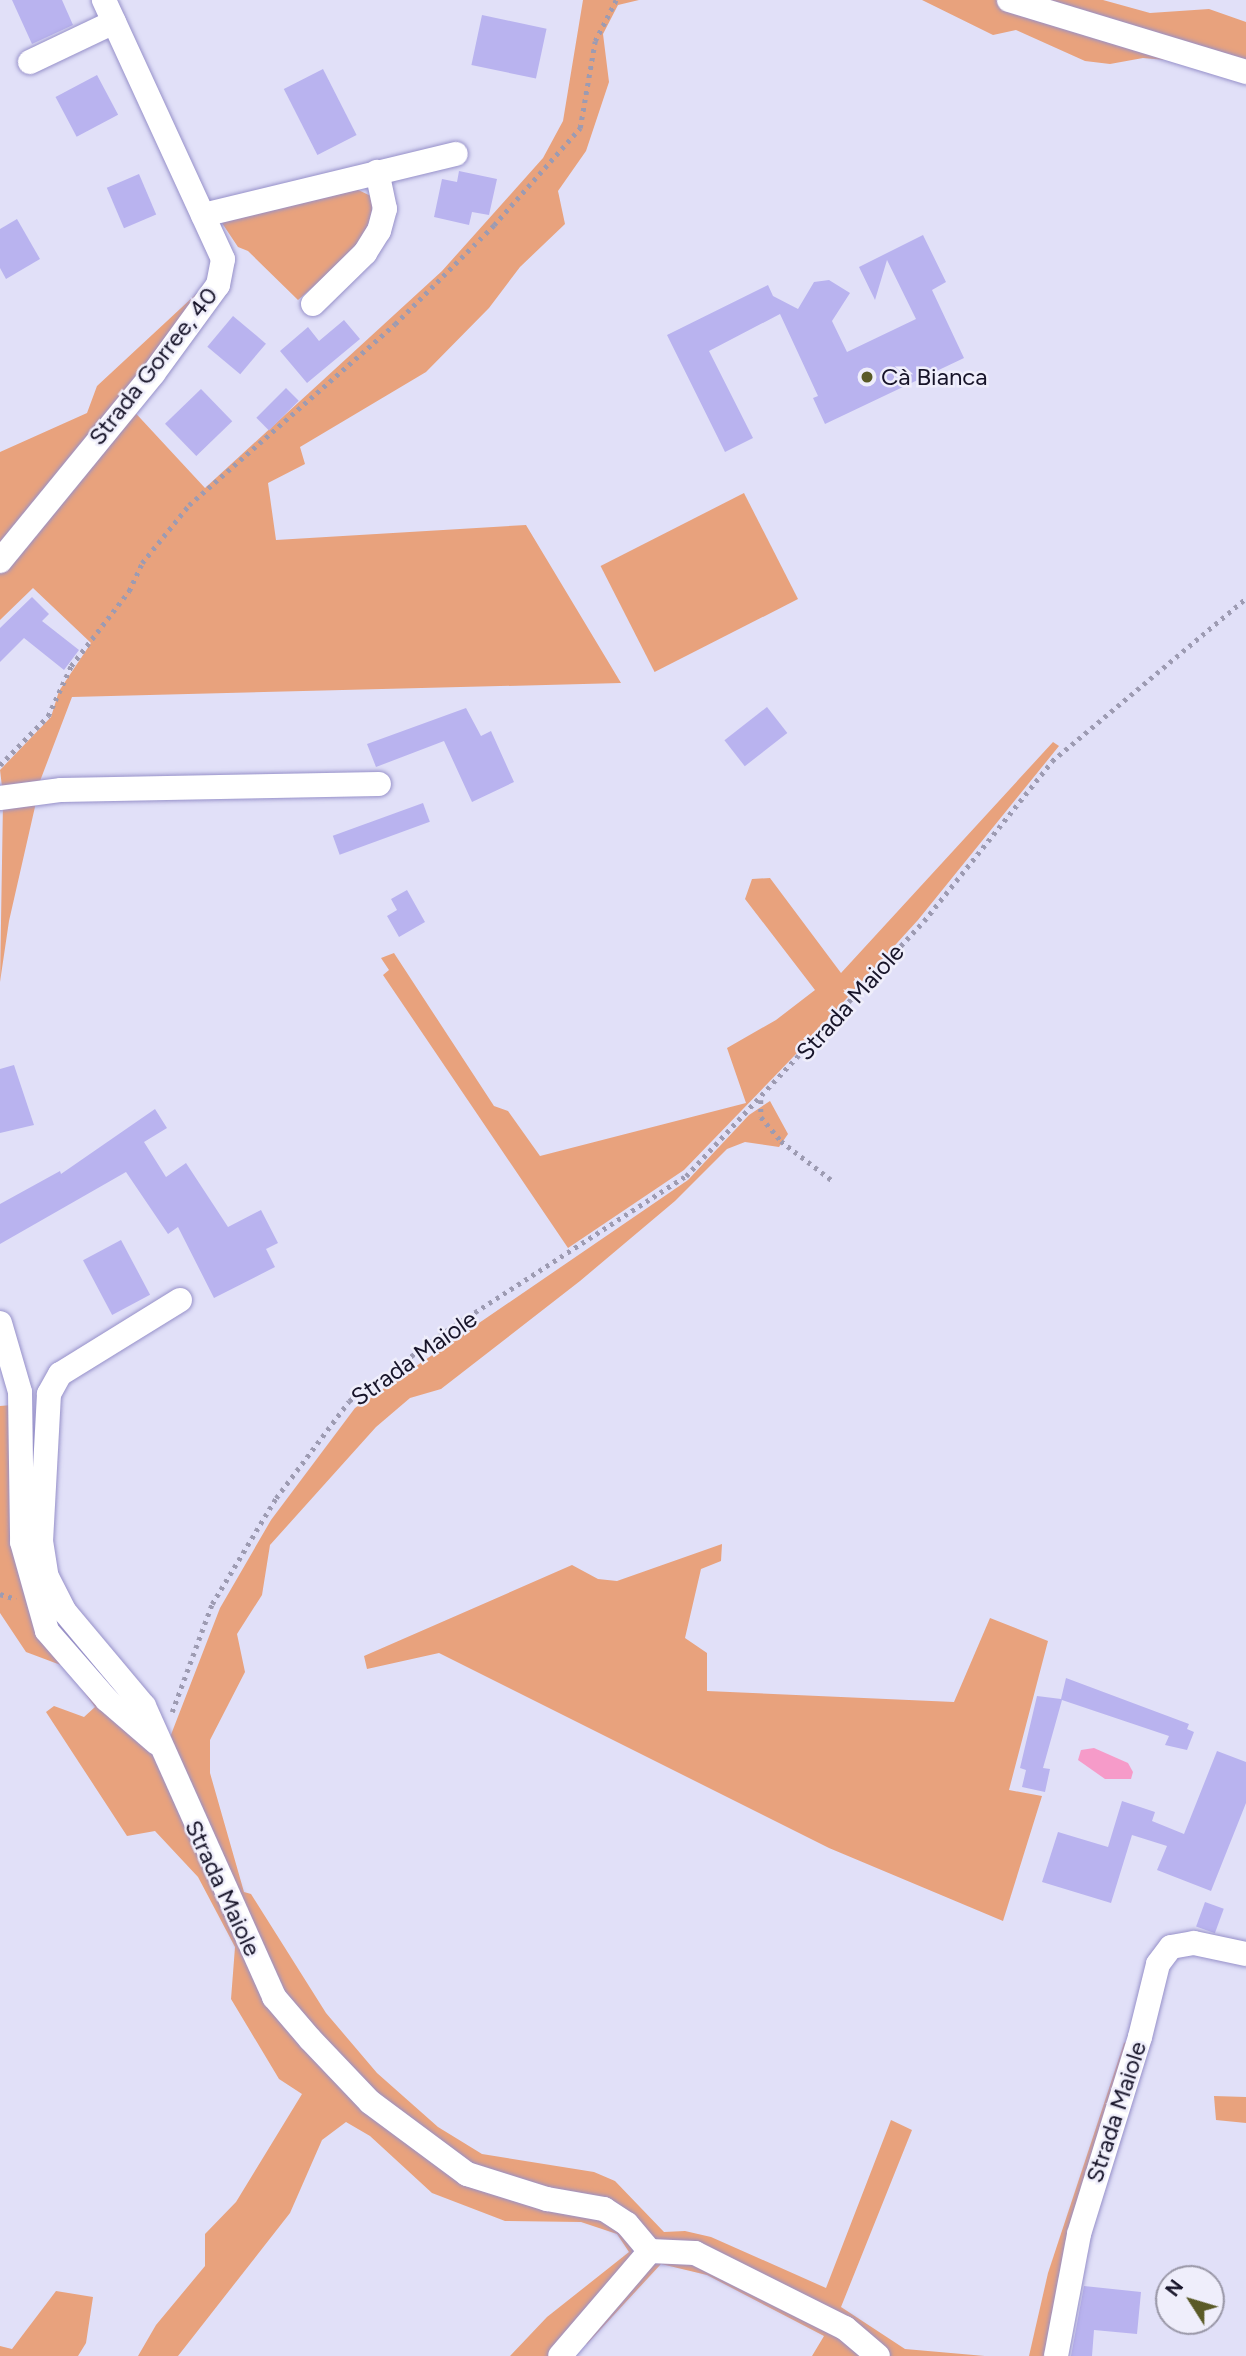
<!DOCTYPE html>
<html>
<head>
<meta charset="utf-8">
<style>
  body { margin:0 }
  #map { position:relative; width:1246px; height:2356px; overflow:hidden; background:#e1e0f8; font-family:Figtree,sans-serif }
  div>[style] { position:absolute }
  .green>* { inset:0; background:#e8a27d; transform-origin:0 0 }
  .water>* { inset:0; background:#f69bc9 }
  .building>* { inset:0; background:#b9b3ef; transform-origin:0 0 }
  .path>* { height:4.5px; margin-top:-2.25px; transform-origin:0; background:repeating-linear-gradient(90deg,#9d9bb2 0 3.5px,transparent 0 8.5px) }
  .roads { filter:drop-shadow(0 0 2px #9690c9) drop-shadow(0 0 2px #9690c9) }
  .minor>* { height:24px; margin:-12px; padding:0 12px; transform-origin:12px; border-radius:12px; background:#fff }
  .dots>* { width:19px; height:19px; translate:-50% -50%; box-sizing:border-box; border:4px solid #efeefb; border-radius:50% }
  span { translate:-50% -50%; white-space:nowrap; text-align:center; line-height:1.15; -webkit-text-stroke:5px #efeefb; paint-order:stroke }
  .street-label { font-size:24px; color:#171429 }
  .poi-label { font-size:24px; color:#171429 }
  .left { translate:0 -50%; text-align:left }
  .north { position:absolute; left:1155px; top:2265px; width:70px; height:70px; box-sizing:border-box; background:#efeefb; border:2px solid #9997a7; border-radius:50%; rotate:307deg; font-size:19px; font-weight:700; line-height:28px; text-align:center; color:#171429 }
  .north::after { content:''; display:block; margin:auto; width:24px; height:32px; background:#5a5a27; clip-path:polygon(50% 0,100% 100%,50% 72%,0 100%) }
</style>
</head>
<body>
<div id="map">
  <div class="green">
    <i style="clip-path:polygon(583px 0,639px 0,618px 5px,603px 34px,609px 82px,586px 151px,558px 191px,565px 224px,520px 267px,489px 308px,426px 372px,300px 447px,305px 464px,268px 483px,276px 540px,526px 525px,621px 683px,72px 697px,37px 789px,3px 795px,0 770px,51px 717px,59px 691px,91px 643px,33px 588px,0 620px,0 568px,129px 406px,205px 488px,442px 271px,543px 158px,563px 121px)"></i>
    <i style="clip-path:polygon(922px 0,1103px 0,1150px 13px,1209px 9px,1246px 22px,1246px 84px,1239px 76px,1189px 62px,1143px 58px,1110px 64px,1085px 61px,1016px 30px,993px 35px)"></i>
    <i style="clip-path:polygon(348px 185px,375px 198px,364px 243px,298px 300px,248px 251px,238px 247px,220px 220px)"></i>
    <i style="clip-path:polygon(208px 283px,0 552px,0 452px,87px 413px,97px 386px)"></i>
    <i style="left:744px;top:493px;width:119px;height:161px;rotate:63deg"></i>
    <i style="clip-path:polygon(1053px 742px,1059px 746px,918px 920px,796px 1054px,684px 1170px,568px 1248px,383px 975px,389px 970px,381px 958px,394px 953px,494px 1106px,508px 1111px,540px 1156px,746px 1103px,727px 1048px,776px 1020px,815px 990px,745px 899px,752px 879px,770px 878px,841px 973px)"></i>
    <i style="clip-path:polygon(37px 798px,9px 921px,0 982px,3px 802px)"></i>
    <i style="clip-path:polygon(770px 1101px,788px 1134px,779px 1147px,745px 1142px,727px 1149px,675px 1201px,580px 1281px,441px 1389px,410px 1398px,376px 1427px,270px 1545px,262px 1595px,237px 1634px,245px 1672px,210px 1740px,210px 1773px,244px 1892px,251px 1894px,326px 2013px,377px 2073px,438px 2127px,482px 2154px,594px 2172px,615px 2181px,664px 2232px,685px 2231px,711px 2237px,826px 2288px,891px 2120px,912px 2130px,841px 2307px,905px 2349px,985px 2356px,887px 2356px,654px 2245px,633px 2218px,468px 2167px,416px 2133px,283px 1996px,167px 1745px,220px 1608px,271px 1520px,355px 1408px,688px 1180px,749px 1115px)"></i>
    <i style="clip-path:polygon(12px 1405px,55px 1618px,137px 1712px,270px 2001px,410px 2143px,602px 2212px,641px 2244px,555px 2356px,510px 2356px,547px 2317px,629px 2252px,617px 2234px,581px 2222px,505px 2221px,432px 2193px,370px 2136px,346px 2122px,322px 2140px,290px 2213px,178px 2356px,138px 2356px,156px 2325px,205px 2266px,205px 2234px,236px 2202px,302px 2094px,279px 2079px,231px 1999px,235px 1947px,198px 1877px,155px 1831px,127px 1836px,46px 1712px,54px 1706px,84px 1717px,95px 1707px,66px 1667px,26px 1652px,0 1613px,0 1406px)"></i>
    <i style="clip-path:polygon(722px 1544px,721px 1561px,701px 1569px,685px 1638px,707px 1653px,707px 1691px,954px 1702px,990px 1618px,1048px 1641px,1009px 1790px,1042px 1796px,1003px 1921px,829px 1848px,439px 1653px,367px 1669px,364px 1656px,572px 1565px,598px 1579px,617px 1581px)"></i>
    <i style="clip-path:polygon(1129px 2040px,1049px 2356px,1029px 2356px,1048px 2273px,1124px 2043px)"></i>
    <i style="clip-path:polygon(1214px 2096px,1246px 2097px,1246px 2123px,1216px 2120px)"></i>
    <i style="clip-path:polygon(651px 2256px,695px 2257px,871px 2356px,812px 2356px,824px 2336px,707px 2275px,661px 2264px,587px 2344px,578px 2342px)"></i>
    <i style="clip-path:polygon(56px 2291px,93px 2297px,86px 2343px,78px 2356px,0 2356px,0 2346px,12px 2349px)"></i>
  </div>
  <div class="water">
    <i style="clip-path:polygon(1094px 1748px,1128px 1763px,1133px 1772px,1131px 1779px,1105px 1779px,1078px 1760px,1081px 1750px)"></i>
  </div>
  <div class="building">
    <i style="clip-path:polygon(12px 0,62px 0,73px 25px,32px 44px)"></i>
    <i style="left:482px;top:15px;width:66px;height:51px;rotate:12deg"></i>
    <i style="left:323px;top:69px;width:74px;height:44px;rotate:63deg"></i>
    <i style="left:97px;top:75px;width:45px;height:47px;rotate:62deg"></i>
    <i style="clip-path:polygon(459px 171px,497px 179px,489px 215px,472px 212px,469px 225px,434px 217px,442px 179px,457px 182px)"></i>
    <i style="left:139px;top:174px;width:44px;height:35px;rotate:67deg"></i>
    <i style="clip-path:polygon(17px 219px,40px 259px,6px 279px,0 268px,0 229px)"></i>
    <i style="clip-path:polygon(923px 235px,946px 282px,932px 290px,964px 358px,825px 424px,813px 398px,818px 396px,780px 314px,709px 351px,753px 438px,725px 452px,667px 335px,768px 285px,773px 296px,798px 309px,814px 282px,829px 280px,850px 293px,832px 321px,847px 352px,916px 319px,887px 260px,875px 300px,859px 267px)"></i>
    <i style="left:233px;top:316px;width:43px;height:40px;rotate:40deg"></i>
    <i style="clip-path:polygon(344px 320px,360px 339px,307px 383px,280px 351px,308px 327px,319px 341px)"></i>
    <i style="left:286px;top:388px;width:18px;height:42px;rotate:45deg"></i>
    <i style="left:201px;top:389px;width:45px;height:50px;rotate:46deg"></i>
    <i style="clip-path:polygon(32px 597px,49px 614px,42px 621px,79px 650px,64px 670px,24px 638px,0 662px,0 628px)"></i>
    <i style="left:767px;top:707px;width:33px;height:54px;rotate:52deg"></i>
    <i style="clip-path:polygon(466px 708px,481px 736px,491px 731px,514px 782px,472px 802px,444px 741px,376px 767px,367px 744px)"></i>
    <i style="left:423px;top:803px;width:20px;height:96px;rotate:70deg"></i>
    <i style="clip-path:polygon(407px 890px,425px 922px,399px 937px,387px 916px,397px 910px,391px 899px)"></i>
    <i style="clip-path:polygon(14px 1065px,34px 1125px,0 1133px,0 1069px)"></i>
    <i style="clip-path:polygon(155px 1109px,167px 1128px,144px 1142px,166px 1177px,186px 1163px,228px 1227px,261px 1210px,278px 1243px,266px 1249px,275px 1267px,214px 1298px,178px 1227px,168px 1234px,126px 1172px,0 1244px,0 1204px,60px 1171px,61px 1174px)"></i>
    <i style="left:121px;top:1240px;width:62px;height:43px;rotate:62deg"></i>
    <i style="clip-path:polygon(1066px 1678px,1189px 1724px,1187px 1729px,1194px 1732px,1187px 1750px,1165px 1745px,1169px 1736px,1062px 1700px,1043px 1768px,1050px 1769px,1045px 1792px,1022px 1787px,1026px 1770px,1020px 1768px,1037px 1696px,1061px 1699px)"></i>
    <i style="clip-path:polygon(1217px 1751px,1246px 1762px,1246px 1803px,1211px 1891px,1157px 1870px,1167px 1846px,1132px 1835px,1111px 1903px,1042px 1882px,1058px 1832px,1108px 1847px,1122px 1801px,1155px 1812px,1152px 1821px,1184px 1834px)"></i>
    <i style="left:1205px;top:1902px;width:20px;height:26px;rotate:20deg"></i>
    <i style="clip-path:polygon(1084px 2286px,1141px 2292px,1137px 2334px,1094px 2330px,1092px 2356px,1071px 2356px)"></i>
  </div>
  <div class="path">
    <i style="left:0;top:765px;width:69px;rotate:-45.6deg"></i>
    <i style="left:48px;top:716px;width:55px;rotate:-65.3deg"></i>
    <i style="left:71px;top:666px;width:95px;rotate:-52.3deg"></i>
    <i style="left:129px;top:591px;width:31px;rotate:-65deg"></i>
    <i style="left:142px;top:563px;width:75px;rotate:-51deg"></i>
    <i style="left:189px;top:505px;width:274px;rotate:-41.3deg"></i>
    <i style="left:395px;top:324px;width:140px;rotate:-45deg"></i>
    <i style="left:494px;top:225px;width:130px;rotate:-48.4deg"></i>
    <i style="left:580px;top:128px;width:88px;rotate:-80.2deg"></i>
    <i style="left:595px;top:41px;width:46px;rotate:-62.9deg"></i>
    <i style="left:761px;top:1100px;width:17px;rotate:90deg"></i>
    <i style="left:761px;top:1117px;width:31px;rotate:50deg"></i>
    <i style="left:781px;top:1141px;width:66px;rotate:37.6deg"></i>
    <i style="left:0;top:1594px;width:17px;rotate:17deg"></i>
    <i style="left:172px;top:1712px;width:115px;rotate:-69.7deg"></i>
    <i style="left:212px;top:1604px;width:124px;rotate:-58.9deg"></i>
    <i style="left:276px;top:1498px;width:121px;rotate:-53deg"></i>
    <i style="left:349px;top:1401px;width:120px;rotate:-35.8deg"></i>
    <i style="left:446px;top:1331px;width:286px;rotate:-32.9deg"></i>
    <i style="left:686px;top:1176px;width:349px;rotate:-47deg"></i>
    <i style="left:924px;top:921px;width:205px;rotate:-51.3deg"></i>
    <i style="left:1052px;top:761px;width:253px;rotate:-40deg"></i>
  </div>
  <div class="roads">
    <div class="minor">
      <i style="left:1009px;top:0;width:248px;rotate:16.9deg"></i>
      <i style="left:30px;top:62px;width:93px;rotate:-25.5deg"></i>
      <i style="left:203px;top:215px;width:260px;rotate:-13.6deg"></i>
      <i style="left:313px;top:304px;width:73px;rotate:-44.4deg"></i>
      <i style="left:365px;top:253px;width:26px;rotate:-58deg"></i>
      <i style="left:379px;top:231px;width:23px;rotate:-75deg"></i>
      <i style="left:385px;top:209px;width:38px;rotate:-102deg"></i>
      <i style="left:0;top:561px;width:242px;rotate:-50.7deg"></i>
      <i style="left:153px;top:374px;width:110px;rotate:-53.9deg"></i>
      <i style="left:218px;top:285px;width:26px;rotate:-79deg"></i>
      <i style="left:223px;top:259px;width:285px;rotate:-114.7deg"></i>
      <i style="left:0;top:798px;width:62px;rotate:-7.5deg"></i>
      <i style="left:61px;top:790px;width:318px;rotate:-1.1deg"></i>
      <i style="left:180px;top:1300px;width:141px;rotate:148.3deg"></i>
      <i style="left:60px;top:1374px;width:23px;rotate:119deg"></i>
      <i style="left:49px;top:1394px;width:147px;rotate:93.1deg"></i>
      <i style="left:41px;top:1541px;width:36px;rotate:81deg"></i>
      <i style="left:47px;top:1577px;width:39px;rotate:63deg"></i>
      <i style="left:65px;top:1612px;width:123px;rotate:50deg"></i>
      <i style="left:144px;top:1706px;width:319px;rotate:65.9deg"></i>
      <i style="left:274px;top:1997px;width:55px;rotate:49.4deg"></i>
      <i style="left:310px;top:2039px;width:87px;rotate:46.4deg"></i>
      <i style="left:370px;top:2102px;width:121px;rotate:36.6deg"></i>
      <i style="left:467px;top:2174px;width:84px;rotate:17.4deg"></i>
      <i style="left:547px;top:2199px;width:58px;rotate:10deg"></i>
      <i style="left:604px;top:2209px;width:27px;rotate:33deg"></i>
      <i style="left:627px;top:2224px;width:35px;rotate:50deg"></i>
      <i style="left:650px;top:2251px;width:138px;rotate:130.6deg"></i>
      <i style="left:0;top:1323px;width:72px;rotate:73.8deg"></i>
      <i style="left:20px;top:1392px;width:150px;rotate:89.2deg"></i>
      <i style="left:22px;top:1542px;width:92px;rotate:74.3deg"></i>
      <i style="left:47px;top:1631px;width:91px;rotate:49deg"></i>
      <i style="left:107px;top:1700px;width:66px;rotate:40.7deg"></i>
      <i style="left:650px;top:2251px;width:45px;rotate:2.5deg"></i>
      <i style="left:695px;top:2253px;width:168px;rotate:26.6deg"></i>
      <i style="left:845px;top:2328px;width:43px;rotate:40.3deg"></i>
      <i style="left:1056px;top:2356px;width:124px;rotate:-79.3deg"></i>
      <i style="left:1079px;top:2234px;width:206px;rotate:-72.8deg"></i>
      <i style="left:1140px;top:2037px;width:75px;rotate:-76.1deg"></i>
      <i style="left:1158px;top:1964px;width:21px;rotate:-53deg"></i>
      <i style="left:1171px;top:1947px;width:23px;rotate:-10deg"></i>
      <i style="left:1194px;top:1943px;width:53px;rotate:11.9deg"></i>
    </div>
  </div>
  <div class="dots">
    <i style="left:867px;top:377px;background:#5a5a27"></i>
  </div>
  <div class="street-label">
    <span style="left:153px;top:366px;rotate:-52deg">Strada Gorree, 40</span>
    <span style="left:850px;top:1002px;rotate:-48deg">Strada Maiole</span>
    <span style="left:414px;top:1358px;rotate:-35deg">Strada Maiole</span>
    <span style="left:223px;top:1888px;rotate:65deg">Strada Maiole</span>
    <span style="left:1116px;top:2112px;rotate:-72deg">Strada Maiole</span>
  </div>
  <div class="poi-label">
    <span class="left" style="left:881px;top:377px">Cà Bianca</span>
  </div>
  <div class="north">N</div>
</div>
</body>
</html>
